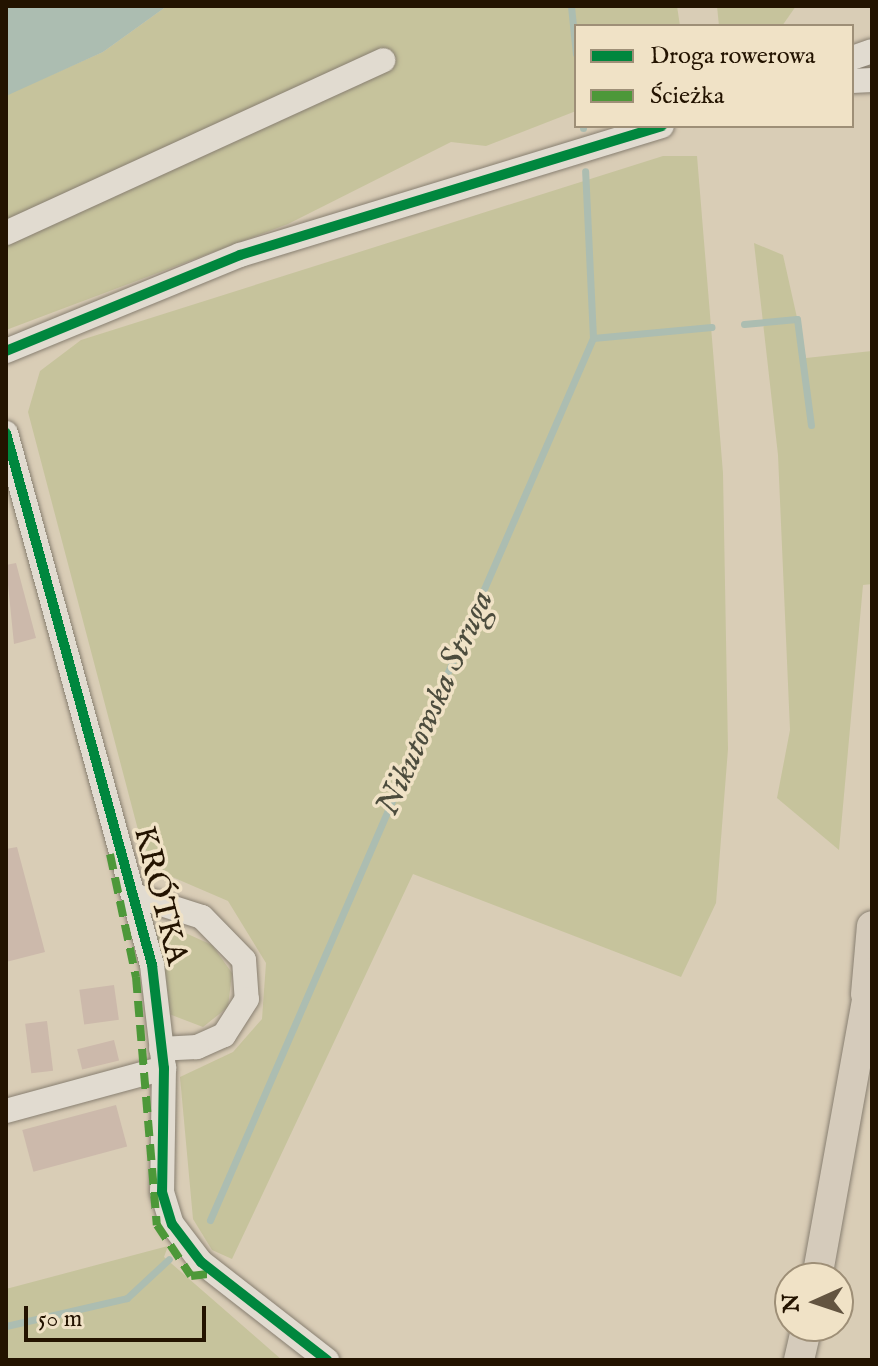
<!DOCTYPE html>
<html>
<head>
<meta charset="utf-8">
<style>
  body { margin:0 }
  #map { position:relative; width:878px; height:1366px; overflow:hidden; background:#d9cdb6; font-family:"IM FELL English",serif }
  div>[style] { position:absolute }
  .green>* { inset:0; background:#c6c39c }
  .water>* { inset:0; background:#acbdb1 }
  .stream>* { height:7px; margin:-3.5px; padding:0 3.5px; transform-origin:3.5px; border-radius:3.5px; background:#acbdb1 }
  .building>* { inset:0; background:#ccb9ab; transform-origin:0 0 }
  .roads { filter:drop-shadow(0 0 2px #887f71) drop-shadow(0 0 2px #887f71) }
  .minor>* { height:24px; margin:-12px; padding:0 12px; transform-origin:12px; border-radius:12px; background:#e1dbd0 }
  .major>* { height:30px; margin:-15px; padding:0 15px; transform-origin:15px; border-radius:15px; background:#d5cbbb }
  .quiet>* { height:8px; margin-top:-4px; transform-origin:0; background:repeating-linear-gradient(90deg,#4d9839 0 16px,transparent 0 24px) }
  .cycleway>* { height:10px; margin:-5px; padding:0 5px; transform-origin:5px; border-radius:5px; background:#00873e }
  span { translate:-50% -50%; white-space:nowrap; text-align:center; line-height:1.15; -webkit-text-stroke:7px #f0e2c6; paint-order:stroke }
  .street-label { font-size:32px; color:#231300 }
  .water-label { font-size:34px; color:#4c4c3d; font-style:italic }
  .frame { position:absolute; inset:0; border:8px solid #231300; pointer-events:none }
  .legend { position:absolute; left:574px; top:24px; width:280px; height:104px; box-sizing:border-box; background:#f0e2c6; border:2px solid #9e8f77; margin:0; padding:10px 14px; list-style:none; font-size:24px; color:#231300 }
  .legend li { display:flex; align-items:center; gap:16px; height:40px }
  .legend b { width:40px; border:2px solid #9e8f77 }
  .north { position:absolute; left:774px; top:1262px; width:80px; height:80px; box-sizing:border-box; background:#f0e2c6; border:2px solid #9e8f77; border-radius:50%; rotate:267deg; font-size:22px; font-weight:700; line-height:32px; text-align:center; color:#231300 }
  .north::after { content:''; display:block; margin:auto; width:28px; height:36px; background:#635440; clip-path:polygon(50% 0,100% 100%,50% 72%,0 100%) }
  .scale { position:absolute; left:24px; top:1306px; width:182px; height:36px; box-sizing:border-box; border:4px solid #231300; border-top:0; padding-left:10px; font-size:24px; line-height:28px; white-space:nowrap; color:#231300; -webkit-text-stroke:6px #f0e2c6; paint-order:stroke }
</style>
</head>
<body>
<div id="map">
  <div class="green">
    <i style="clip-path:polygon(167px 6px,677px 6px,680px 26px,576px 26px,576px 111px,486px 146px,451px 142px,288px 224px,6px 330px,6px 95px,103px 52px)"></i>
    <i style="clip-path:polygon(717px 6px,796px 6px,782px 26px,719px 26px)"></i>
    <i style="clip-path:polygon(663px 156px,697px 156px,723px 473px,728px 749px,716px 903px,681px 977px,413px 874px,232px 1259px,212px 1250px,193px 1219px,180px 1077px,233px 1052px,262px 1019px,266px 963px,228px 901px,163px 873px,142px 845px,28px 412px,40px 371px,81px 340px)"></i>
    <i style="clip-path:polygon(754px 243px,783px 255px,806px 358px,872px 351px,872px 584px,863px 585px,839px 850px,777px 798px,790px 730px,778px 455px)"></i>
    <i style="clip-path:polygon(161px 922px,212px 945px,232px 973px,228px 1007px,203px 1027px,169px 1014px,156px 929px)"></i>
    <i style="clip-path:polygon(168px 1246px,164px 1257px,282px 1360px,6px 1360px,6px 1289px)"></i>
  </div>
  <div class="water">
    <i style="clip-path:polygon(6px 6px,167px 6px,103px 52px,6px 96px)"></i>
  </div>
  <div class="stream">
    <i style="left:571px;top:6px;width:48px;rotate:84.1deg"></i>
    <i style="left:583px;top:126px;width:2px;rotate:90deg"></i>
    <i style="left:744px;top:324px;width:53px;rotate:-5.4deg"></i>
    <i style="left:797px;top:319px;width:107px;rotate:82.5deg"></i>
    <i style="left:593px;top:338px;width:119px;rotate:-5.3deg"></i>
    <i style="left:210px;top:1220px;width:962px;rotate:-66.53deg"></i>
    <i style="left:593px;top:338px;width:167px;rotate:-92.7deg"></i>
    <i style="left:6px;top:1326px;width:124px;rotate:-13deg"></i>
    <i style="left:127px;top:1298px;width:57px;rotate:-42.9deg"></i>
  </div>
  <div class="building">
    <i style="clip-path:polygon(16px 563px,36px 638px,14px 644px,6px 565px)"></i>
    <i style="clip-path:polygon(17px 847px,45px 952px,6px 962px,6px 849px)"></i>
    <i style="left:114px;top:985px;width:35px;height:35px;rotate:82deg"></i>
    <i style="left:47px;top:1021px;width:50px;height:22px;rotate:83deg"></i>
    <i style="left:114px;top:1040px;width:21px;height:38px;rotate:76deg"></i>
    <i style="left:116px;top:1105px;width:43px;height:97px;rotate:75deg"></i>
  </div>
  <div class="roads">
    <div class="minor">
      <i style="left:852px;top:58px;width:21px;rotate:-19deg"></i>
      <i style="left:852px;top:81px;width:20px;rotate:-3deg"></i>
      <i style="left:6px;top:233px;width:415px;rotate:-24.6deg"></i>
      <i style="left:6px;top:351px;width:253px;rotate:-22.3deg"></i>
      <i style="left:240px;top:255px;width:441px;rotate:-17deg"></i>
      <i style="left:6px;top:433px;width:552px;rotate:74.65deg"></i>
      <i style="left:152px;top:965px;width:104px;rotate:83.4deg"></i>
      <i style="left:164px;top:1068px;width:124px;rotate:90.9deg"></i>
      <i style="left:162px;top:1192px;width:34px;rotate:73deg"></i>
      <i style="left:172px;top:1224px;width:48px;rotate:52.7deg"></i>
      <i style="left:201px;top:1262px;width:160px;rotate:37.9deg"></i>
      <i style="left:133px;top:895px;width:72px;rotate:17.7deg"></i>
      <i style="left:202px;top:917px;width:60px;rotate:45.7deg"></i>
      <i style="left:244px;top:960px;width:39px;rotate:86deg"></i>
      <i style="left:247px;top:999px;width:43px;rotate:122.6deg"></i>
      <i style="left:224px;top:1035px;width:30px;rotate:156deg"></i>
      <i style="left:197px;top:1047px;width:36px;rotate:177deg"></i>
      <i style="left:6px;top:1111px;width:164px;rotate:-15.2deg"></i>
    </div>
    <div class="major">
      <i style="left:866px;top:994px;width:68px;rotate:-85deg"></i>
      <i style="left:817px;top:1278px;width:310px;rotate:-79.8deg"></i>
      <i style="left:799px;top:1360px;width:35px;rotate:-77deg"></i>
    </div>
  </div>
  <div class="quiet">
    <i style="left:110px;top:854px;width:126px;rotate:78.1deg"></i>
    <i style="left:136px;top:977px;width:249px;rotate:85.2deg"></i>
    <i style="left:157px;top:1225px;width:61px;rotate:56.3deg"></i>
    <i style="left:191px;top:1276px;width:23px;rotate:-7deg"></i>
  </div>
  <div class="cycleway">
    <i style="left:6px;top:351px;width:253px;rotate:-22.3deg"></i>
    <i style="left:240px;top:255px;width:441px;rotate:-17deg"></i>
    <i style="left:6px;top:433px;width:552px;rotate:74.65deg"></i>
    <i style="left:152px;top:965px;width:104px;rotate:83.4deg"></i>
    <i style="left:164px;top:1068px;width:124px;rotate:90.9deg"></i>
    <i style="left:162px;top:1192px;width:34px;rotate:73deg"></i>
    <i style="left:172px;top:1224px;width:48px;rotate:52.7deg"></i>
    <i style="left:201px;top:1262px;width:160px;rotate:37.9deg"></i>
  </div>
  <div class="street-label">
    <span style="left:159px;top:896px;rotate:76deg">KRÓTKA</span>
  </div>
  <div class="water-label">
    <span style="left:435px;top:703px;rotate:-66deg">Nikutowska Struga</span>
  </div>
  <div class="frame"></div>
  <ul class="legend">
  <li><b style="height:10px;background:#00873e"></b>Droga rowerowa</li>
  <li><b style="height:10px;background:#4d9839"></b>Ścieżka</li>
  </ul>
  <div class="north">N</div>
  <div class="scale">50 m</div>
</div>
</body>
</html>
